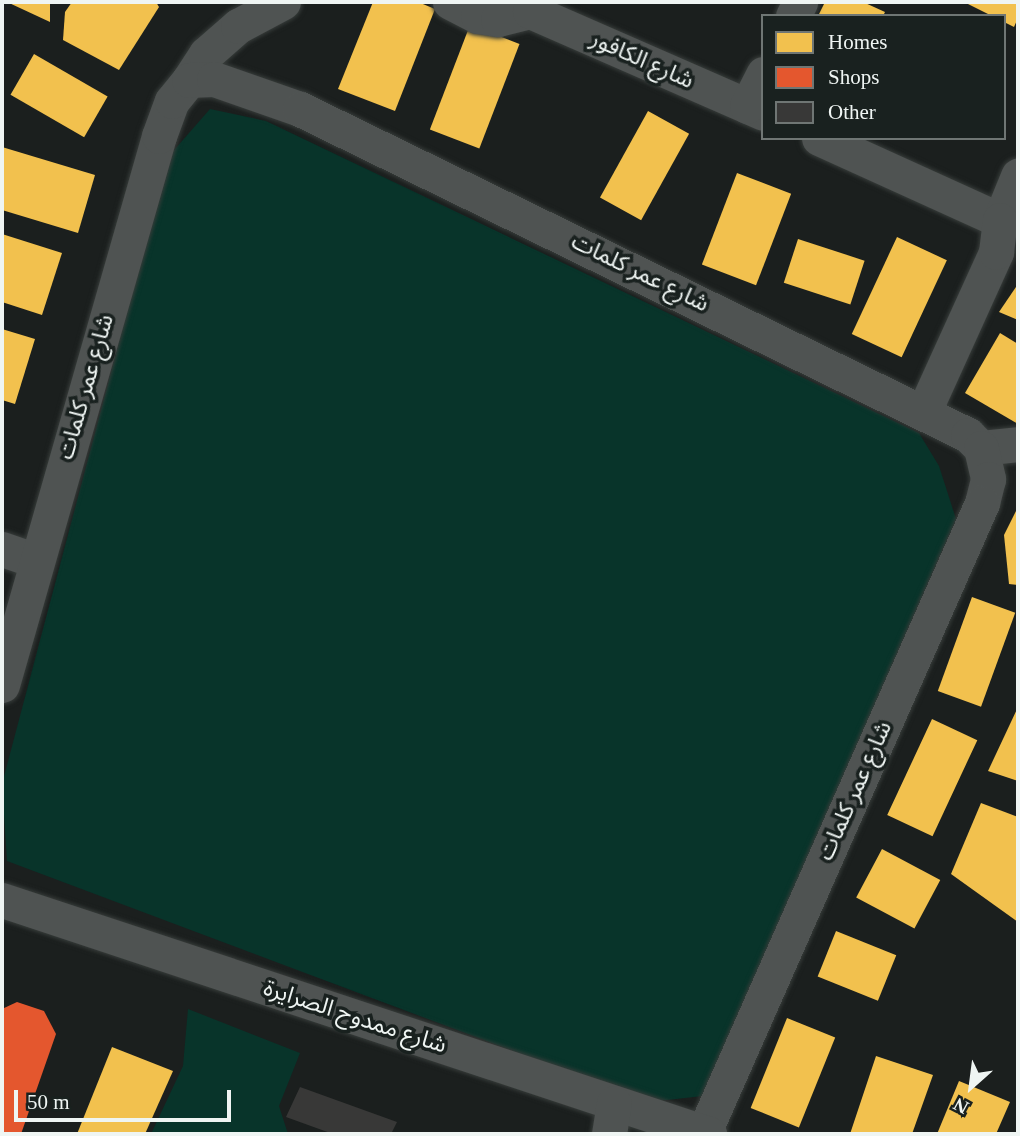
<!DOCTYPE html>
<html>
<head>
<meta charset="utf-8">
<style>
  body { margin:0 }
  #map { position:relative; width:1020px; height:1136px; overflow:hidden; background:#1b1f1e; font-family:"Times New Roman","Noto Sans Arabic",serif }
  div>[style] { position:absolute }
  .green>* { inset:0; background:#08342a }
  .homes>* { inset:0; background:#f2c14e; transform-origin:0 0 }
  .shops>* { inset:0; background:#e4572e }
  .building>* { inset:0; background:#383837 }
  .roads { filter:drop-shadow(0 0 2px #373c3a) drop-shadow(0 0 2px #373c3a) }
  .minor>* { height:35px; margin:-17.5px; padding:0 17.5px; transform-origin:17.5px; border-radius:17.5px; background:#4f5352 }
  span { translate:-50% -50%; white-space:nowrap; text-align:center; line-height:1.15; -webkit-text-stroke:7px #19211f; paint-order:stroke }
  .street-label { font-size:23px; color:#eff5f3 }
  .frame { position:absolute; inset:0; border:4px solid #eff5f3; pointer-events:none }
  .legend { position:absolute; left:761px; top:14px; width:245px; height:126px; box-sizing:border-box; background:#19211f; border:2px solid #6f7674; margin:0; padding:9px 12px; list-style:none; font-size:21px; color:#eff5f3 }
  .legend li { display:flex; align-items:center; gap:14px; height:35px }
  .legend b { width:35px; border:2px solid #6f7674 }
  .north { position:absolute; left:936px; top:1052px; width:70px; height:70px; -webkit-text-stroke:5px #19211f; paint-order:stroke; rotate:208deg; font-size:19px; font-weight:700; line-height:28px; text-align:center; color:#eff5f3 }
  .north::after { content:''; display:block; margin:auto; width:24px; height:32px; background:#eff5f3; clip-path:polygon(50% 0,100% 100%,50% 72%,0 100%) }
  .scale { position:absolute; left:14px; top:1090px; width:217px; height:32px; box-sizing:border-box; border:4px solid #eff5f3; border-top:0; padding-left:9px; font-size:21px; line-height:24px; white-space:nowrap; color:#eff5f3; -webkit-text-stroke:5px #19211f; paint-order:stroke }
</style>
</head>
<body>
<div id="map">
  <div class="green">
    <i style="clip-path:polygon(210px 109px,266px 121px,919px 433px,939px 466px,956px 519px,703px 1096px,649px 1102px,7px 861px,2px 784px,168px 157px)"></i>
    <i style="clip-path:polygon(188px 1009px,300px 1053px,279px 1106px,288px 1134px,151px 1134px,183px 1066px)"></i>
  </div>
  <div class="homes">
    <i style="clip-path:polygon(7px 2px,50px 2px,50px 22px)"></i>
    <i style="clip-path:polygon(72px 2px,156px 2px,159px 7px,119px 70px,63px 40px,65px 12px)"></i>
    <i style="clip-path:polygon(373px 2px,418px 2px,435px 9px,395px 111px,338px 89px)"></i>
    <i style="clip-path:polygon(825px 2px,863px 2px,885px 12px,883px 16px,818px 16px)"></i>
    <i style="clip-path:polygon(964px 2px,1018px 2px,1018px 18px,1014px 27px,1004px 22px,1004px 16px,992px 16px)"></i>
    <i style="left:470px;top:25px;width:53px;height:112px;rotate:21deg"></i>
    <i style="left:34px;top:54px;width:85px;height:47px;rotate:30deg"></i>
    <i style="left:648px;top:111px;width:47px;height:99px;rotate:29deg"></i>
    <i style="clip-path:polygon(2px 147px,95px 175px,78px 233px,2px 210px)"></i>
    <i style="left:737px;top:173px;width:58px;height:98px;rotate:21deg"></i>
    <i style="clip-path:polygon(2px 234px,62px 253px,42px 315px,2px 302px)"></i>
    <i style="left:897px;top:237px;width:55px;height:107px;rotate:25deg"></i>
    <i style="left:798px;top:239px;width:70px;height:46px;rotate:18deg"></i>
    <i style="clip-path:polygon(1018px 284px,1018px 320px,999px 312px)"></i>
    <i style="clip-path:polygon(2px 329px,35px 339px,15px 404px,2px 400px)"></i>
    <i style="clip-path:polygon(1000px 333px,1018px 344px,1018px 424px,965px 393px)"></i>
    <i style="clip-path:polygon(1018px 507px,1018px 585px,1009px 584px,1004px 535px)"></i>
    <i style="left:972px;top:597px;width:46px;height:100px;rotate:20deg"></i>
    <i style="clip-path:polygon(1018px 707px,1018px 781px,988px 771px)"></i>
    <i style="left:932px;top:719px;width:50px;height:106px;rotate:25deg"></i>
    <i style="clip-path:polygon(981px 803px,1018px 817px,1018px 922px,951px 874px)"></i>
    <i style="left:882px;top:849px;width:66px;height:55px;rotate:28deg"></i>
    <i style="left:836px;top:931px;width:65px;height:49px;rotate:22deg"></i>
    <i style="left:787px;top:1018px;width:52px;height:97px;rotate:22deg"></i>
    <i style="clip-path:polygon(112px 1047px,173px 1071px,145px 1134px,77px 1134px)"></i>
    <i style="clip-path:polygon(876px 1056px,933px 1075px,912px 1134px,850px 1134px)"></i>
    <i style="clip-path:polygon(959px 1081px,1010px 1102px,996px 1134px,937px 1134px)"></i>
  </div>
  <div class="shops">
    <i style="clip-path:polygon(17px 1002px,44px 1011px,56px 1034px,21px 1134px,6px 1134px,2px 1133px,2px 1009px)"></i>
  </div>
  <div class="building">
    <i style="clip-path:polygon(300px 1087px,397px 1122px,391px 1134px,333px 1134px,286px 1117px)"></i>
  </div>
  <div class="roads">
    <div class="minor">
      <i style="left:450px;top:2px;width:31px;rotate:27deg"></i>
      <i style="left:478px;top:16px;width:20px;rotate:9deg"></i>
      <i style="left:498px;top:19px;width:33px;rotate:-14deg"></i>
      <i style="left:534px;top:2px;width:10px;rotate:114deg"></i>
      <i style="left:530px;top:11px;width:254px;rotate:23.6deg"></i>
      <i style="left:793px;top:16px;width:16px;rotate:-63deg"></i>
      <i style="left:189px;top:80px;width:31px;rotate:-57deg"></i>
      <i style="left:206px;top:54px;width:43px;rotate:-41.2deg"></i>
      <i style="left:238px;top:26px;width:51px;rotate:-28.1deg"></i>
      <i style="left:747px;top:106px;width:36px;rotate:-63deg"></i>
      <i style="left:819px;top:138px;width:199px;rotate:24.4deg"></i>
      <i style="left:1000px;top:220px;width:48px;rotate:-67.8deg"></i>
      <i style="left:924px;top:411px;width:175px;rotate:-65.6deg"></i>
      <i style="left:996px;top:252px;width:32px;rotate:-83deg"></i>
      <i style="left:981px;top:448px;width:37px;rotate:-6deg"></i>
      <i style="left:2px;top:549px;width:36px;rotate:19deg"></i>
      <i style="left:2px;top:685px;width:571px;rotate:-74.04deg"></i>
      <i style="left:159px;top:136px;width:37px;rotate:-70deg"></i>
      <i style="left:172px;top:101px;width:27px;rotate:-51deg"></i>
      <i style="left:189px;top:80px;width:25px;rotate:-2deg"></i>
      <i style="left:214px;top:79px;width:91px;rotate:19.2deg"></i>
      <i style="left:300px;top:109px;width:743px;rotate:26.01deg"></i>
      <i style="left:968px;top:435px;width:18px;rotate:45deg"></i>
      <i style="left:981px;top:448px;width:32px;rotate:77deg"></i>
      <i style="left:988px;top:479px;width:25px;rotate:104deg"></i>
      <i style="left:982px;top:503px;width:688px;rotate:113.84deg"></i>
      <i style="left:2px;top:900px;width:745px;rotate:18.31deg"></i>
      <i style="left:609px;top:1134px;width:31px;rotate:-81deg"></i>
    </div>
  </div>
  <div class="street-label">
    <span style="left:642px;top:60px;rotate:24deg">شارع الكافور</span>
    <span style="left:640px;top:273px;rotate:26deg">شارع عمر كلمات</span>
    <span style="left:86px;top:387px;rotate:-74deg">شارع عمر كلمات</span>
    <span style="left:855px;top:791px;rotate:-66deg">شارع عمر كلمات</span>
    <span style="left:355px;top:1017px;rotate:18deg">شارع ممدوح الصرايرة</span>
  </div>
  <div class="frame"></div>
  <ul class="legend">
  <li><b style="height:19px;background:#f2c14e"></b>Homes</li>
  <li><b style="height:19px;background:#e4572e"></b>Shops</li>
  <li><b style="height:19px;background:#383837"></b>Other</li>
  </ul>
  <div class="north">N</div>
  <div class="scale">50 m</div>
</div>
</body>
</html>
